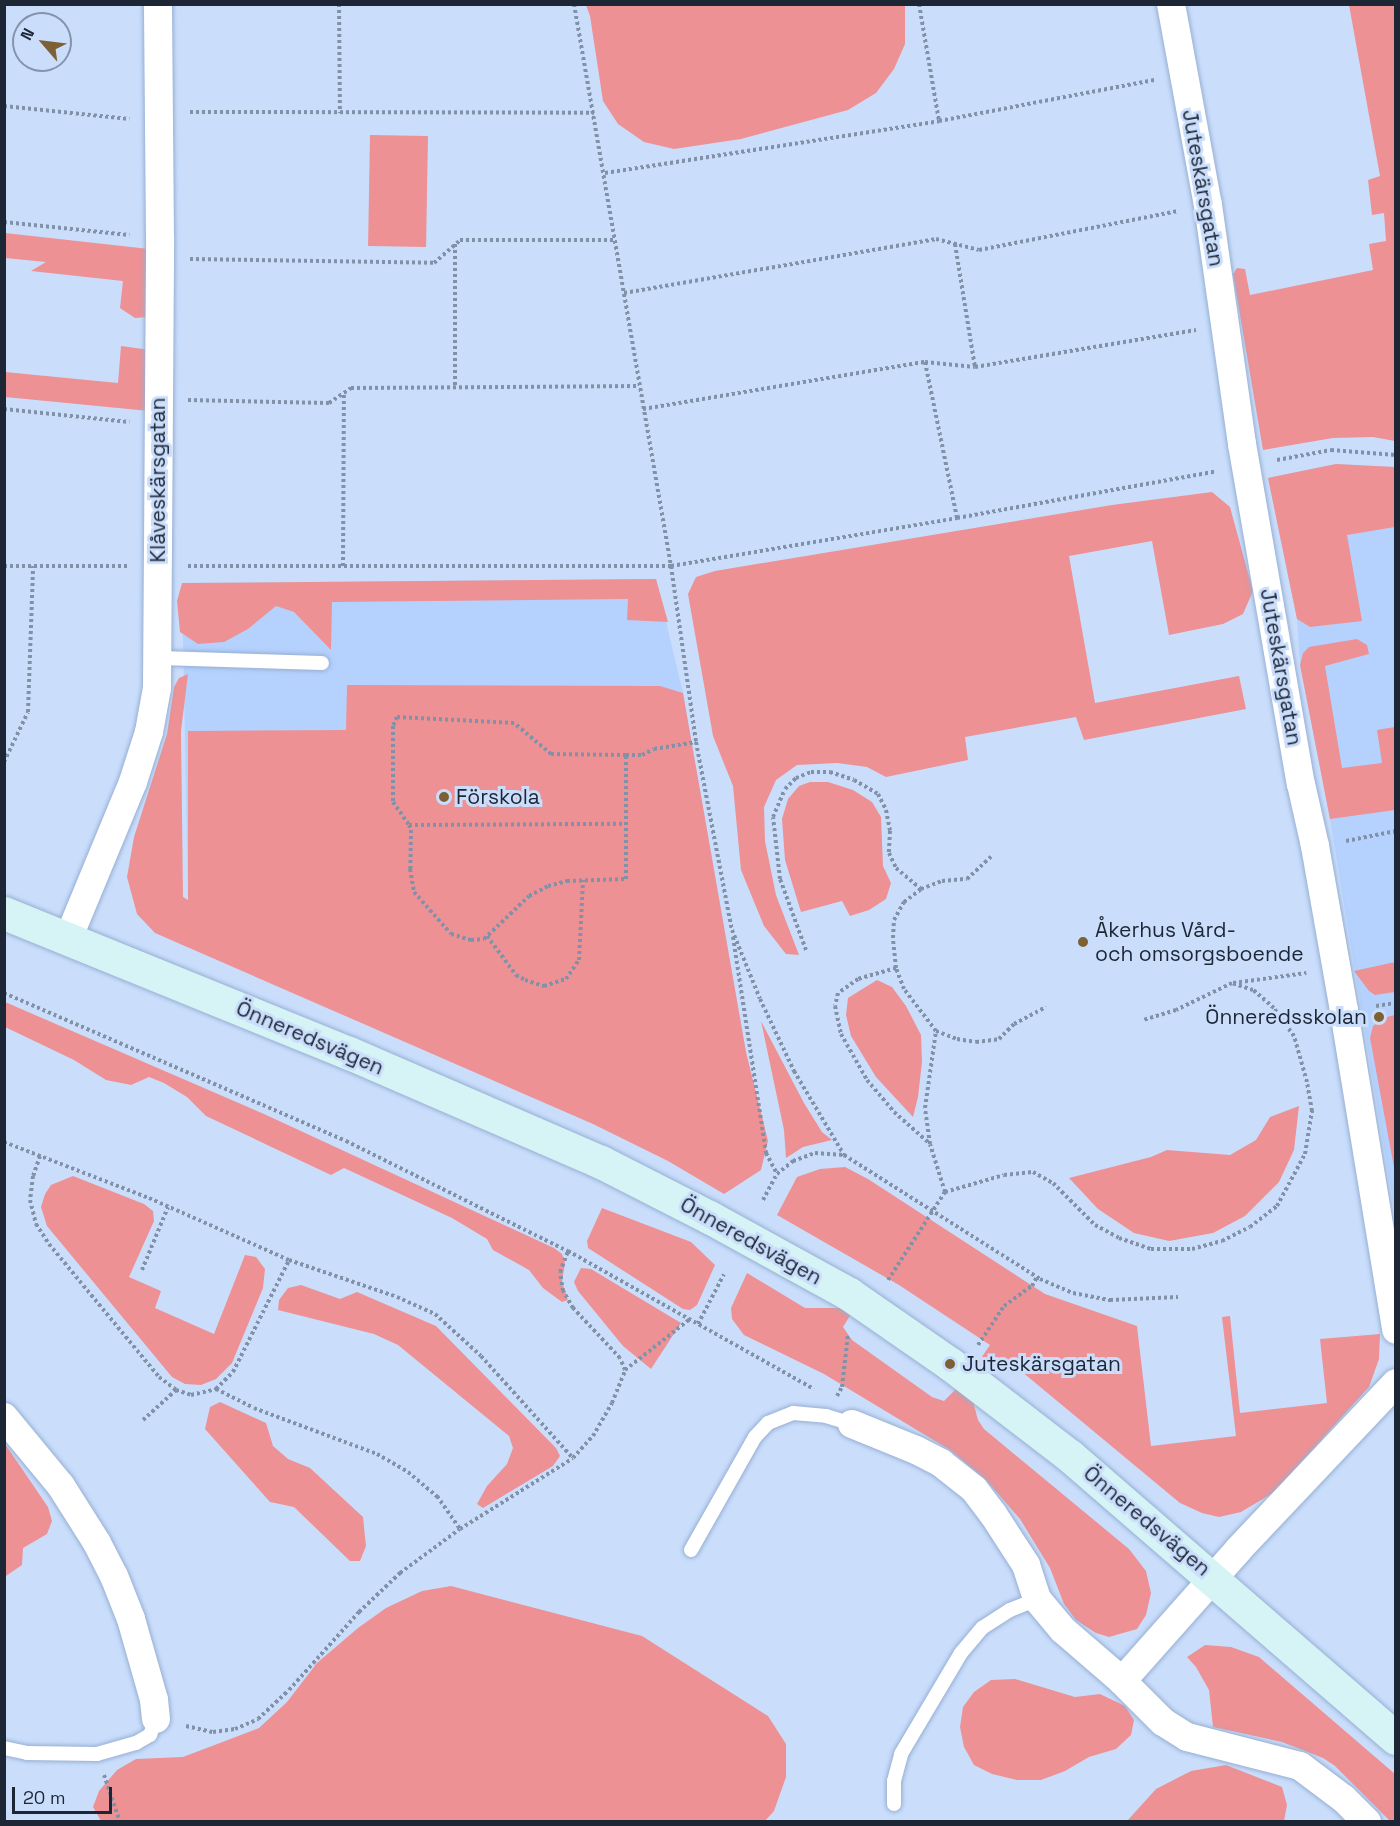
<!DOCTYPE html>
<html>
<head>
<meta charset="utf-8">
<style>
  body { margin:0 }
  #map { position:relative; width:1400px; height:1826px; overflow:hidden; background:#cadefc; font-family:"Space Grotesk",sans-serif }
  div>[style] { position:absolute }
  .built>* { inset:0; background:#b5d2fe }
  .green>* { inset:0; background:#ed9194; transform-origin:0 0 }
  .path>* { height:4px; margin-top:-2px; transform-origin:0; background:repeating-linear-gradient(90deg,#8191a8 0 3px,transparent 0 6px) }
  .roads { filter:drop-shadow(0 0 2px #97afd3) drop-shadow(0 0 2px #97afd3) }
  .lane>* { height:14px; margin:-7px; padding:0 7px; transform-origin:7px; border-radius:7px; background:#fff }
  .street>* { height:28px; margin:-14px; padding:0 14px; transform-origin:14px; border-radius:14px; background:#fff }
  .secondary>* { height:33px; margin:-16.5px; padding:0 16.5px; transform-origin:16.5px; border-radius:16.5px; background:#d6f4f5 }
  .dots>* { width:16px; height:16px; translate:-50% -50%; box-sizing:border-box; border:3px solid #cadefc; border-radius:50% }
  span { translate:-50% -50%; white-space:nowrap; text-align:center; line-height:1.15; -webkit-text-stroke:6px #cadefc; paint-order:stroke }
  .street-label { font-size:21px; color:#1d2634 }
  .poi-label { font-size:21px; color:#1d2634 }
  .left { translate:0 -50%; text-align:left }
  .right { translate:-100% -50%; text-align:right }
  .frame { position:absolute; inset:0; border:6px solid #1d2634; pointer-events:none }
  .north { position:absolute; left:12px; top:12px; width:60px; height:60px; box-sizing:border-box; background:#cadefc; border:2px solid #8594ac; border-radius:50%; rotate:298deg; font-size:16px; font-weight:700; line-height:24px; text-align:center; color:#1d2634 }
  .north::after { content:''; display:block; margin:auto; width:21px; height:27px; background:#7d6134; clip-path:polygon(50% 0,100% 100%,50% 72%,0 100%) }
  .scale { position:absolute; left:12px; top:1787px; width:100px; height:27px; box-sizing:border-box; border:3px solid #1d2634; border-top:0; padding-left:8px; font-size:18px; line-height:21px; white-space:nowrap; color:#1d2634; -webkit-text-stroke:4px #cadefc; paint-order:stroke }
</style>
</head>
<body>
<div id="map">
  <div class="built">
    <i style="clip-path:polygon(1336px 464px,1395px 467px,1395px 1214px,1330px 819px,1300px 665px,1297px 619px,1268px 478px)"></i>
    <i style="clip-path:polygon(656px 579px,683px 693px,746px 1052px,188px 900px,182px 583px)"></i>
  </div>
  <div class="green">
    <i style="clip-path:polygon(586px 5px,905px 5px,905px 44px,894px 69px,876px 93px,848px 110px,741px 139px,674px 149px,644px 142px,618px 124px,603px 101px,590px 16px)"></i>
    <i style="clip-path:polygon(1349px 5px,1393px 5px,1395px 11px,1395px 441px,1373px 437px,1333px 438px,1263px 450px,1233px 274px,1237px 268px,1245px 269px,1250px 295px,1373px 270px,1369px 244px,1386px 241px,1384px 213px,1372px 215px,1368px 180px,1380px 176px)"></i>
    <i style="left:370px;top:135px;width:58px;height:111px;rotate:1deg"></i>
    <i style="clip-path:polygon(5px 233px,149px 249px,147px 317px,135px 318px,120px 308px,123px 281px,31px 271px,46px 262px,5px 258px)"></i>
    <i style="clip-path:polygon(121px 346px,150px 350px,149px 411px,5px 397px,5px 372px,118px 383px)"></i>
    <i style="clip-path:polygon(1336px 464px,1395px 467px,1395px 527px,1347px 535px,1362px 621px,1310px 627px,1297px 619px,1268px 478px)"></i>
    <i style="clip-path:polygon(1212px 492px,1230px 507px,1253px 591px,1243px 614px,1223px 624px,1169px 635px,1152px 541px,1069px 556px,1095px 703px,1239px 676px,1246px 709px,1084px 740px,1076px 717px,965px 737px,968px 760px,886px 777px,867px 767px,837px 763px,797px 765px,776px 780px,764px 807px,765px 841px,776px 895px,799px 955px,786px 954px,764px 926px,741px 870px,733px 786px,713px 736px,688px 594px,696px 577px,715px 571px,1112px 505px)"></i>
    <i style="clip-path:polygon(656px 579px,668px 622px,627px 620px,628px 599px,332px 602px,331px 650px,294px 612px,276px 606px,248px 629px,224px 642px,198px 644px,180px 632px,177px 601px,182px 583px)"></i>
    <i style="clip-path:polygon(1357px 639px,1367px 645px,1369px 654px,1325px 666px,1342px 768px,1382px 763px,1377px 730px,1395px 727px,1395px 810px,1330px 819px,1300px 665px,1303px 653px,1309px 647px)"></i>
    <i style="clip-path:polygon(188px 674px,181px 731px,183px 897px,188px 900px,188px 731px,346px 730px,347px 685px,660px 686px,683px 693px,746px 1052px,768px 1141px,761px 1170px,724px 1194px,668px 1161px,593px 1124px,155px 933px,137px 914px,127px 877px,134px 837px,167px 734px,174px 687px,179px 678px)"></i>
    <i style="clip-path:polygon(810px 782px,828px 782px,853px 790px,872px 802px,881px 817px,883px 866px,891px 883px,886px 899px,869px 910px,850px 916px,842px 901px,801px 912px,785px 860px,782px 819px,788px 799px,799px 786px)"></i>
    <i style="clip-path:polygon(1395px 962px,1395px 992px,1375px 995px,1369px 991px,1354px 971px)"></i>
    <i style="clip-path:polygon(877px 980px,892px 987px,906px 1006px,921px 1035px,922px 1062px,918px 1097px,913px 1117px,876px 1077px,851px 1036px,846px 1015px,848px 998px)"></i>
    <i style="clip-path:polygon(5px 1002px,264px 1114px,554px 1248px,562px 1254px,565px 1263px,562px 1282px,568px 1300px,562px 1302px,543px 1288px,529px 1270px,493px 1250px,487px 1239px,452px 1218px,344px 1168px,331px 1175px,206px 1116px,187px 1097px,164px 1083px,149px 1077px,131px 1085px,106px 1080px,74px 1060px,5px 1027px)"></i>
    <i style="clip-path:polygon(1395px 1015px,1396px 1015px,1395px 1173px,1370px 1038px,1373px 1026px,1383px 1018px)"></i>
    <i style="clip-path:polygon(761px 1021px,804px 1103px,822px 1132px,832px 1140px,803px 1147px,786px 1158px,784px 1130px)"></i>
    <i style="clip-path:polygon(1299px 1106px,1294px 1150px,1279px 1182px,1245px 1216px,1213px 1233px,1169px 1241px,1134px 1233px,1098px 1209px,1069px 1178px,1151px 1157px,1167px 1150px,1230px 1155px,1256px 1140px,1270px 1117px)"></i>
    <i style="clip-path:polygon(845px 1167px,868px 1179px,1045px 1294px,1137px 1326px,1151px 1446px,1236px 1436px,1222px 1317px,1230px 1316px,1240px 1413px,1327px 1403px,1320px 1339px,1380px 1334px,1379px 1359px,1369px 1387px,1273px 1493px,1241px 1512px,1219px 1517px,1202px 1513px,1180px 1503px,1021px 1371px,984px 1373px,975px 1367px,990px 1345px,899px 1285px,777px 1215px,797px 1177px,820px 1169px)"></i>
    <i style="clip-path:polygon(73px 1176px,144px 1204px,153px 1211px,154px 1221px,129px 1277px,161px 1291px,155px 1308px,214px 1334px,245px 1255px,256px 1257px,265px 1269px,263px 1288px,232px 1363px,216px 1379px,201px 1385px,185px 1384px,172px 1377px,47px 1226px,41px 1207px,45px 1194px,51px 1185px)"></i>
    <i style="clip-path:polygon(602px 1208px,691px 1242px,715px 1265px,697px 1305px,690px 1310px,683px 1309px,588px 1248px,587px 1241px)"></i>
    <i style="clip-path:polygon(581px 1268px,591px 1269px,681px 1323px,651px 1369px,623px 1346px,578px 1291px,574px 1282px)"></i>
    <i style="clip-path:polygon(747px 1273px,805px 1308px,841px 1308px,851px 1314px,843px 1327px,852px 1340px,932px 1397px,944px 1401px,960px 1385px,971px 1394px,978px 1420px,984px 1429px,1129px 1549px,1146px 1571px,1151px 1593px,1146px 1615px,1137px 1629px,1109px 1637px,1096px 1633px,1076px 1620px,1064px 1604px,1050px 1568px,1020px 1519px,986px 1480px,950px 1450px,824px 1374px,744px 1335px,732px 1319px,731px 1308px)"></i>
    <i style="clip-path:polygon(301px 1285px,340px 1299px,357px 1292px,436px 1326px,556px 1448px,560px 1456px,553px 1466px,483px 1508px,477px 1504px,487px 1486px,507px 1464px,513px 1448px,509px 1436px,398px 1345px,374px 1334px,278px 1310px,279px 1300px,288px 1288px)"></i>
    <i style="clip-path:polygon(220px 1402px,266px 1423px,273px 1446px,288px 1459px,310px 1468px,363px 1517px,366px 1546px,360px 1561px,350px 1561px,294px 1507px,270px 1502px,205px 1429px,210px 1407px)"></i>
    <i style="clip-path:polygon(5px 1444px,48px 1507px,52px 1521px,47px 1534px,23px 1548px,22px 1565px,6px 1576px)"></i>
    <i style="clip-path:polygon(451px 1586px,642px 1636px,768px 1716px,786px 1744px,786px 1777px,774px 1811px,764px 1822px,101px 1821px,93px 1807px,99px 1791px,117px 1770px,136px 1759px,183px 1757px,259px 1728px,287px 1702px,317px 1663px,358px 1628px,386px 1608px,422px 1591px)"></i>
    <i style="clip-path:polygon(1205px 1645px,1231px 1647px,1259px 1657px,1395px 1774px,1395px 1821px,1390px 1821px,1335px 1766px,1323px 1758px,1282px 1742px,1213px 1727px,1209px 1690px,1196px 1667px,1187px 1657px)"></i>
    <i style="clip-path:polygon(1015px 1679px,1075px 1697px,1100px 1694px,1125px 1706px,1134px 1720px,1131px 1735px,1116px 1749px,1089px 1757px,1065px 1771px,1041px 1780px,1017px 1780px,992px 1774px,974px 1765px,964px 1747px,960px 1727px,963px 1707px,974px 1692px,991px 1680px)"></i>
    <i style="clip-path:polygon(1226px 1765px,1282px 1787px,1287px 1805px,1284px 1821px,1127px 1821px,1156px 1789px,1191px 1771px)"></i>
  </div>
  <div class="path">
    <i style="left:339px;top:4px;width:109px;rotate:89.5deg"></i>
    <i style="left:574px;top:4px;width:570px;rotate:80.21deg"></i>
    <i style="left:671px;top:566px;width:178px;rotate:81.9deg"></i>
    <i style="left:696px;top:742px;width:191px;rotate:79.2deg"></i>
    <i style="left:732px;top:930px;width:74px;rotate:67.9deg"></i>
    <i style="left:760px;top:999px;width:80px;rotate:64.7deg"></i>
    <i style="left:794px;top:1071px;width:98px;rotate:59.2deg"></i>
    <i style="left:844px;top:1155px;width:232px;rotate:32.3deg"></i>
    <i style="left:1040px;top:1279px;width:36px;rotate:23deg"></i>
    <i style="left:1073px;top:1293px;width:38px;rotate:11deg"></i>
    <i style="left:1110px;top:1300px;width:68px;rotate:-2.5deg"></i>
    <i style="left:919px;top:4px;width:119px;rotate:80.3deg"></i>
    <i style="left:4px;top:106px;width:126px;rotate:5.9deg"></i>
    <i style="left:190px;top:112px;width:404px;rotate:0.1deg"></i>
    <i style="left:605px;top:173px;width:338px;rotate:-8.8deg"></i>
    <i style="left:939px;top:121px;width:219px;rotate:-10.8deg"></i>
    <i style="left:4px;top:222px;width:126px;rotate:5.9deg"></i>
    <i style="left:455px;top:244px;width:143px;rotate:90deg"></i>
    <i style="left:955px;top:244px;width:125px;rotate:80.8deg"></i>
    <i style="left:190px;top:259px;width:244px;rotate:0.9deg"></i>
    <i style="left:434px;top:263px;width:35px;rotate:-41deg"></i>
    <i style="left:460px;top:240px;width:156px"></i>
    <i style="left:624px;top:293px;width:317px;rotate:-9.8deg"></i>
    <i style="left:936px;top:239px;width:44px;rotate:14.3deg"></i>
    <i style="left:979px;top:250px;width:203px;rotate:-11.1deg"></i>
    <i style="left:925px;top:362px;width:159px;rotate:78.4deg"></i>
    <i style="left:188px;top:400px;width:141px;rotate:1.2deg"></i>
    <i style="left:329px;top:403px;width:27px;rotate:-34deg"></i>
    <i style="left:351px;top:388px;width:288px;rotate:-0.4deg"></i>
    <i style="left:4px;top:409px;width:126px;rotate:5.9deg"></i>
    <i style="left:643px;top:409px;width:286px;rotate:-9.5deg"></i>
    <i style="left:925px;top:362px;width:50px;rotate:5.7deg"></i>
    <i style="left:975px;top:367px;width:224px;rotate:-9.5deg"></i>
    <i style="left:1277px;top:460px;width:55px;rotate:-10.5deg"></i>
    <i style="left:1331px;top:450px;width:65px;rotate:4.4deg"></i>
    <i style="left:4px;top:566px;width:123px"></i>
    <i style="left:188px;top:566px;width:483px"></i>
    <i style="left:671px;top:566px;width:290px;rotate:-9.5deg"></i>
    <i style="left:957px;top:518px;width:264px;rotate:-10.2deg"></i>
    <i style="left:343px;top:566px;width:173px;rotate:-89.7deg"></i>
    <i style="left:626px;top:755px;width:16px"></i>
    <i style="left:642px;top:755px;width:13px;rotate:-27deg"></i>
    <i style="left:654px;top:749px;width:43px;rotate:-9.5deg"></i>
    <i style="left:4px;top:762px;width:55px;rotate:-64.4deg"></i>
    <i style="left:28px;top:712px;width:146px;rotate:-88deg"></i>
    <i style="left:409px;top:825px;width:5px;rotate:68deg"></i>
    <i style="left:411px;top:830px;width:39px;rotate:91deg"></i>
    <i style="left:410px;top:869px;width:23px;rotate:80deg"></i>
    <i style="left:414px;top:892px;width:56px;rotate:48.6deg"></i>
    <i style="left:451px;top:934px;width:21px;rotate:17deg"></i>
    <i style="left:471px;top:940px;width:13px;rotate:-4deg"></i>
    <i style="left:484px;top:939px;width:62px;rotate:-43.7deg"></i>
    <i style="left:529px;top:896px;width:21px;rotate:-28deg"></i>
    <i style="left:548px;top:886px;width:20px;rotate:-15deg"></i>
    <i style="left:567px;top:881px;width:59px;rotate:-1.9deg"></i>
    <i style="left:626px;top:879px;width:124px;rotate:-90deg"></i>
    <i style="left:626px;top:755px;width:75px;rotate:-179.2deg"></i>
    <i style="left:551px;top:754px;width:48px;rotate:-140deg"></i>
    <i style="left:514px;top:723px;width:117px;rotate:-177.1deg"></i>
    <i style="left:397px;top:717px;width:10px;rotate:114deg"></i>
    <i style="left:393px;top:726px;width:76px;rotate:90deg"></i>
    <i style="left:393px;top:802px;width:28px;rotate:55deg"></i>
    <i style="left:409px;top:825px;width:216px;rotate:-0.3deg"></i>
    <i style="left:1346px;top:841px;width:51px;rotate:-11.3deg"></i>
    <i style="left:487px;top:936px;width:49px;rotate:53.4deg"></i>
    <i style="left:516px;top:975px;width:10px;rotate:29deg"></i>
    <i style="left:525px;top:980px;width:20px;rotate:18deg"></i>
    <i style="left:544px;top:986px;width:23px;rotate:-18deg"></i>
    <i style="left:566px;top:979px;width:23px;rotate:-56deg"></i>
    <i style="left:579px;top:960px;width:80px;rotate:-87.1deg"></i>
    <i style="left:733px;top:937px;width:219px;rotate:81.3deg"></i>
    <i style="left:766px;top:1153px;width:24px;rotate:62deg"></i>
    <i style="left:806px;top:950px;width:76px;rotate:-110.1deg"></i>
    <i style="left:780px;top:879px;width:62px;rotate:-96.4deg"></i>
    <i style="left:773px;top:817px;width:30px;rotate:-67deg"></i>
    <i style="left:785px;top:789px;width:16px;rotate:-45deg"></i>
    <i style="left:796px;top:778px;width:16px;rotate:-22deg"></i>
    <i style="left:811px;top:772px;width:19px"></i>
    <i style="left:830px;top:772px;width:25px;rotate:18deg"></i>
    <i style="left:854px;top:780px;width:28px;rotate:30deg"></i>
    <i style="left:878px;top:794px;width:18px;rotate:63deg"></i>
    <i style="left:886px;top:810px;width:21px;rotate:79deg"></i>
    <i style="left:890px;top:831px;width:22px;rotate:93deg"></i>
    <i style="left:889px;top:853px;width:17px;rotate:65deg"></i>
    <i style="left:896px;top:868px;width:33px;rotate:40deg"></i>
    <i style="left:896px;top:968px;width:40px;rotate:164deg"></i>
    <i style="left:858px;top:979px;width:24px;rotate:145deg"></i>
    <i style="left:838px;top:993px;width:13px;rotate:103deg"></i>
    <i style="left:835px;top:1006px;width:29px;rotate:78deg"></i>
    <i style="left:841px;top:1034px;width:53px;rotate:60.5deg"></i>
    <i style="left:867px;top:1080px;width:42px;rotate:49.8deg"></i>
    <i style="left:894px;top:1112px;width:48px;rotate:41.6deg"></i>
    <i style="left:1233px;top:983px;width:74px;rotate:-7.8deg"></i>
    <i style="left:4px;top:993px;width:373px;rotate:23.4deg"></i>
    <i style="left:346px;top:1141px;width:248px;rotate:26.4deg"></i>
    <i style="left:568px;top:1251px;width:282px;rotate:29.3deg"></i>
    <i style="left:1376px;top:1006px;width:20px;rotate:-9deg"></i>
    <i style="left:936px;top:1031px;width:22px;rotate:21deg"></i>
    <i style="left:957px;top:1039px;width:19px;rotate:9deg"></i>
    <i style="left:976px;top:1042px;width:23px;rotate:-7deg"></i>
    <i style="left:999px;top:1039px;width:21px;rotate:-45deg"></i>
    <i style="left:1014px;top:1024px;width:36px;rotate:-28deg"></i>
    <i style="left:4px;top:1142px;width:155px;rotate:21.1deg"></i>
    <i style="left:149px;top:1198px;width:153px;rotate:23.9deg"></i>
    <i style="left:289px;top:1260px;width:114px;rotate:18.9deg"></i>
    <i style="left:397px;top:1297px;width:42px;rotate:24.1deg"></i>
    <i style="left:435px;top:1314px;width:62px;rotate:42.4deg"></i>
    <i style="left:481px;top:1356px;width:137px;rotate:48deg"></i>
    <i style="left:40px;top:1156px;width:21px;rotate:109deg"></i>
    <i style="left:33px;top:1176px;width:24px;rotate:97deg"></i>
    <i style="left:30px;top:1200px;width:25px;rotate:76deg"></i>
    <i style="left:36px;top:1224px;width:24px;rotate:57deg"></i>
    <i style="left:49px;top:1244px;width:173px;rotate:50.4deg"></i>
    <i style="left:159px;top:1377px;width:21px;rotate:37deg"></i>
    <i style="left:176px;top:1390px;width:16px;rotate:18deg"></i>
    <i style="left:191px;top:1395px;width:26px;rotate:-13deg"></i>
    <i style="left:216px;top:1389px;width:24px;rotate:-45deg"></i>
    <i style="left:233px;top:1372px;width:125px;rotate:-63.4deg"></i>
    <i style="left:945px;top:1192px;width:50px;rotate:-107.4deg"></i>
    <i style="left:930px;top:1144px;width:36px;rotate:-98deg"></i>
    <i style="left:925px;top:1108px;width:78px;rotate:-81.9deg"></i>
    <i style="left:936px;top:1031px;width:53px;rotate:-127.3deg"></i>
    <i style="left:904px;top:989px;width:22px;rotate:-111deg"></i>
    <i style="left:896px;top:968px;width:30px;rotate:-96deg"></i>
    <i style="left:893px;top:938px;width:18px;rotate:-87deg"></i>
    <i style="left:894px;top:920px;width:21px;rotate:-61deg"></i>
    <i style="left:904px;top:902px;width:21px;rotate:-37deg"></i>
    <i style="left:921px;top:889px;width:22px;rotate:-21deg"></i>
    <i style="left:942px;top:881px;width:25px;rotate:-5deg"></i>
    <i style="left:967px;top:879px;width:35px;rotate:-43deg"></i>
    <i style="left:763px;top:1200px;width:30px;rotate:-62deg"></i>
    <i style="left:777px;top:1174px;width:21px;rotate:-39deg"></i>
    <i style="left:793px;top:1161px;width:23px;rotate:-20deg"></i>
    <i style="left:815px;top:1153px;width:29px;rotate:4deg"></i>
    <i style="left:142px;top:1270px;width:68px;rotate:-67.6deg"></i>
    <i style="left:888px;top:1280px;width:105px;rotate:-57.1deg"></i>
    <i style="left:945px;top:1192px;width:61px;rotate:-16.1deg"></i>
    <i style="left:1004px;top:1175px;width:29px;rotate:-6deg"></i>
    <i style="left:1033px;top:1172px;width:23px;rotate:29deg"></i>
    <i style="left:1053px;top:1183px;width:59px;rotate:45deg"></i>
    <i style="left:1095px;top:1225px;width:27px;rotate:28deg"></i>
    <i style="left:1119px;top:1238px;width:34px;rotate:19deg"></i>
    <i style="left:1151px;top:1249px;width:41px"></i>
    <i style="left:1192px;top:1249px;width:31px;rotate:-15deg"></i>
    <i style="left:1222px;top:1241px;width:31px;rotate:-27deg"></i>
    <i style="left:1250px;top:1227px;width:34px;rotate:-38deg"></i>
    <i style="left:1277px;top:1206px;width:59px;rotate:-61.7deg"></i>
    <i style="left:1305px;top:1154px;width:44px;rotate:-80.8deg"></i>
    <i style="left:1312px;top:1111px;width:29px;rotate:-100deg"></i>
    <i style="left:1307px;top:1082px;width:48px;rotate:-105.8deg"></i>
    <i style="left:1294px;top:1036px;width:34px;rotate:-126deg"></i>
    <i style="left:1274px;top:1008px;width:28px;rotate:-139deg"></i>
    <i style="left:1253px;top:990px;width:22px;rotate:-162deg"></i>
    <i style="left:1232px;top:983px;width:62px;rotate:154.3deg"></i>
    <i style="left:1176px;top:1010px;width:34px;rotate:163deg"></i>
    <i style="left:698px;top:1324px;width:56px;rotate:-62.5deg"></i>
    <i style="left:978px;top:1345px;width:47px;rotate:-56.3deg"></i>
    <i style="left:1004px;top:1306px;width:34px;rotate:-36deg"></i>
    <i style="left:1032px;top:1286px;width:10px;rotate:-61deg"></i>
    <i style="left:625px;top:1370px;width:83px;rotate:-38.1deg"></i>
    <i style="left:216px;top:1389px;width:42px;rotate:26.6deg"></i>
    <i style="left:254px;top:1408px;width:131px;rotate:20.5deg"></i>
    <i style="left:377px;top:1454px;width:36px;rotate:30deg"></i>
    <i style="left:408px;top:1472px;width:38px;rotate:40deg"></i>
    <i style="left:437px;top:1496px;width:40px;rotate:55.1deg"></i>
    <i style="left:837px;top:1396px;width:10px;rotate:-61deg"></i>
    <i style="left:842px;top:1387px;width:53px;rotate:-83.5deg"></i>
    <i style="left:143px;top:1420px;width:45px;rotate:-42.3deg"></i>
    <i style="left:186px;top:1726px;width:28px;rotate:13deg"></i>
    <i style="left:213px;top:1732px;width:22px;rotate:-8deg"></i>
    <i style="left:235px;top:1729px;width:25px;rotate:-23deg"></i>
    <i style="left:258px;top:1719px;width:42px;rotate:-43.1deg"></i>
    <i style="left:289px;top:1690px;width:105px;rotate:-48.1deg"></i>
    <i style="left:359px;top:1612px;width:57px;rotate:-43.6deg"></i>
    <i style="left:400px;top:1573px;width:74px;rotate:-36.3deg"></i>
    <i style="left:460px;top:1529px;width:133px;rotate:-32.1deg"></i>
    <i style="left:573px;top:1458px;width:30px;rotate:-48deg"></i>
    <i style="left:593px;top:1436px;width:38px;rotate:-60deg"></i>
    <i style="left:612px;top:1403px;width:35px;rotate:-68deg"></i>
    <i style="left:625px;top:1370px;width:13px;rotate:-113deg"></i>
    <i style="left:620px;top:1358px;width:69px;rotate:-133.2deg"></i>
    <i style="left:573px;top:1308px;width:20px;rotate:-120deg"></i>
    <i style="left:563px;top:1291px;width:19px;rotate:-99deg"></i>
    <i style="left:560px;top:1272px;width:22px;rotate:-69deg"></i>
    <i style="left:104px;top:1775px;width:50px;rotate:71.2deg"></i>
  </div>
  <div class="roads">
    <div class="lane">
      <i style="left:159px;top:658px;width:163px;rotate:1.8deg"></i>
      <i style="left:691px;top:1550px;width:130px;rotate:-60.5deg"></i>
      <i style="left:755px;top:1437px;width:19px;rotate:-47deg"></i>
      <i style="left:768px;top:1423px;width:27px;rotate:-22deg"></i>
      <i style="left:793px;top:1413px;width:33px;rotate:5deg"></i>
      <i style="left:826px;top:1416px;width:27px;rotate:17deg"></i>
      <i style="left:4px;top:1748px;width:24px;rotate:12deg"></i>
      <i style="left:27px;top:1753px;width:70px;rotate:0.8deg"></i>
      <i style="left:97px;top:1754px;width:41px;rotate:-15.8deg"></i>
      <i style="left:136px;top:1743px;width:16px;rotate:-30deg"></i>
      <i style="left:150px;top:1735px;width:17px;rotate:-69deg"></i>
      <i style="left:894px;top:1804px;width:23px;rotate:-90deg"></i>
      <i style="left:894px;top:1781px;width:28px;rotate:-75deg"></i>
      <i style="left:901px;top:1754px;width:117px;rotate:-59.3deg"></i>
      <i style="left:961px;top:1653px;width:33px;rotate:-50deg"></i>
      <i style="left:982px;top:1628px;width:33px;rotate:-33deg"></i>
      <i style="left:1010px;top:1610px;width:29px;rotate:-22deg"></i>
    </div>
    <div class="street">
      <i style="left:1171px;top:4px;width:204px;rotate:79.6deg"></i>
      <i style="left:1208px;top:205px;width:241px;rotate:81.9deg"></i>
      <i style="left:1242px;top:444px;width:345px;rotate:80.2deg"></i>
      <i style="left:1301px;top:784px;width:64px;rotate:77.3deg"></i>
      <i style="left:1315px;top:846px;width:168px;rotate:80deg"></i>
      <i style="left:1344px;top:1011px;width:323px;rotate:80.7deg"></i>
      <i style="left:68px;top:939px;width:170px;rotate:-67.5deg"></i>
      <i style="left:133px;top:782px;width:52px;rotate:-72.3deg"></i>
      <i style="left:149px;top:732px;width:45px;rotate:-79.7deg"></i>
      <i style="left:157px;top:688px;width:450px;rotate:-89.6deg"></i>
      <i style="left:160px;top:238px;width:234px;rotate:-90.5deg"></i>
      <i style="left:4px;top:1417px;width:89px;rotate:50.4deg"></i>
      <i style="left:61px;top:1486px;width:67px;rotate:57.7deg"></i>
      <i style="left:97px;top:1543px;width:37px;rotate:63deg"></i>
      <i style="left:114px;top:1576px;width:46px;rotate:68.4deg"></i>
      <i style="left:131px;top:1619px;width:84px;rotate:74.1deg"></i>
      <i style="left:154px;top:1700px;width:19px;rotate:84deg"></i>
      <i style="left:852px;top:1424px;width:69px;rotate:22.1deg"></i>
      <i style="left:916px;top:1450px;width:28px;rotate:27deg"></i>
      <i style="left:941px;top:1463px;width:42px;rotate:38.2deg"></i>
      <i style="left:974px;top:1489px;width:31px;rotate:53deg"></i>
      <i style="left:993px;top:1514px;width:61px;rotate:57.1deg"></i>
      <i style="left:1026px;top:1565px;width:36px;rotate:72deg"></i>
      <i style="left:1037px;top:1599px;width:40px;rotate:50deg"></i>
      <i style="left:1063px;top:1630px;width:78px;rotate:40.8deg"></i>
      <i style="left:1367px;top:1822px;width:33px;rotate:-135deg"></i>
      <i style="left:1344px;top:1799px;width:55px;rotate:-143.1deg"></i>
      <i style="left:1300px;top:1766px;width:117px;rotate:-165.6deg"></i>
      <i style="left:1187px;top:1737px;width:28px;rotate:-148deg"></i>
      <i style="left:1163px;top:1722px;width:58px;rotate:-135deg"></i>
      <i style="left:1122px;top:1681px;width:176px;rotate:-48.4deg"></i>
      <i style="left:1239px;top:1549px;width:228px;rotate:-46.6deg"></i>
    </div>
    <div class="secondary">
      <i style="left:4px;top:913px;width:372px;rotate:22.1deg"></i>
      <i style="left:349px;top:1053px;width:275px;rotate:23.4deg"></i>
      <i style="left:601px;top:1162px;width:121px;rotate:27deg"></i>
      <i style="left:709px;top:1217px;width:160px;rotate:28.8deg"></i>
      <i style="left:849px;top:1294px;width:123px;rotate:34.7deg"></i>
      <i style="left:950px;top:1364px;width:151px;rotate:37.5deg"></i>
      <i style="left:1070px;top:1456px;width:431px;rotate:40.9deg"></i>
    </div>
  </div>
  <div class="dots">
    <i style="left:444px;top:797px;background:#7d6134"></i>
    <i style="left:1083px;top:942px;background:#7d6134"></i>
    <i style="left:1379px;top:1017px;background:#7d6134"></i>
    <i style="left:950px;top:1364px;background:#7d6134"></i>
  </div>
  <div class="street-label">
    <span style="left:1203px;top:188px;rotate:80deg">Juteskärsgatan</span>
    <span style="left:158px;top:480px;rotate:-90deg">Klåveskärsgatan</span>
    <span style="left:1281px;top:667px;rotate:80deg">Juteskärsgatan</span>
    <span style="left:310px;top:1038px;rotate:23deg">Önneredsvägen</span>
    <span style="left:751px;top:1241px;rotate:29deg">Önneredsvägen</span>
    <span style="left:1147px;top:1521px;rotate:40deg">Önneredsvägen</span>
  </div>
  <div class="poi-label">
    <span class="left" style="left:456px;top:797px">Förskola</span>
    <span class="left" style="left:1095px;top:942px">Åkerhus Vård-<br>och omsorgsboende</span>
    <span class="right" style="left:1367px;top:1017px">Önneredsskolan</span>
    <span class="left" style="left:962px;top:1364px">Juteskärsgatan</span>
  </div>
  <div class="frame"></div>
  <div class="north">N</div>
  <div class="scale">20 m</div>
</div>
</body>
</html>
